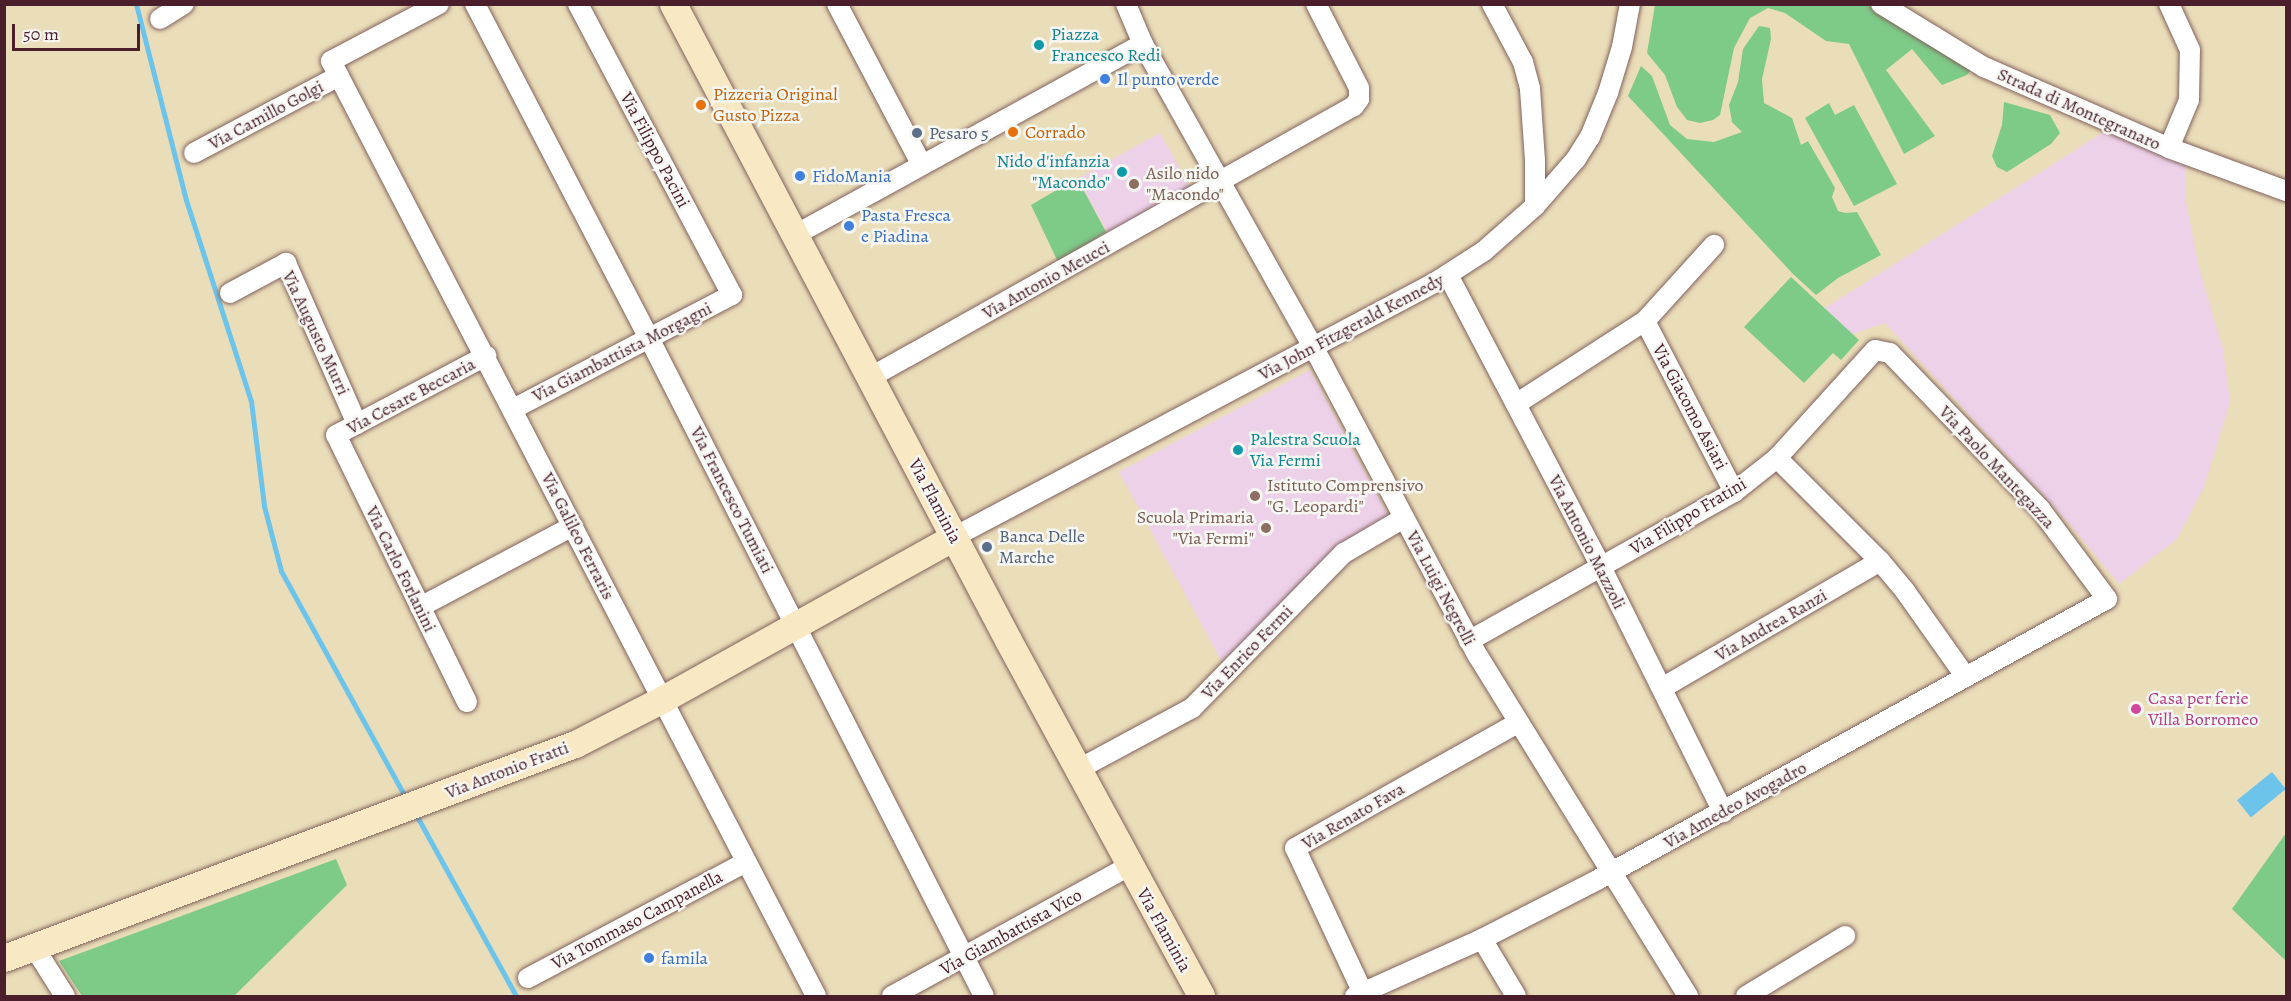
<!DOCTYPE html>
<html>
<head>
<meta charset="utf-8">
<style>
  body { margin:0 }
  #map { position:relative; width:2291px; height:1001px; overflow:hidden; background:#eaddb9; font-family:Alegreya,serif }
  div>[style] { position:absolute }
  .built>* { inset:0; background:#edd1e9; transform-origin:0 0 }
  .green>* { inset:0; background:#7eca88 }
  .water>* { inset:0; background:#6dc4ea; transform-origin:0 0 }
  .stream>* { height:5px; margin:-2.5px; padding:0 2.5px; transform-origin:2.5px; border-radius:2.5px; background:#6dc4ea }
  .roads { filter:drop-shadow(0 0 2px #82625d) drop-shadow(0 0 2px #82625d) }
  .street>* { height:20px; margin:-10px; padding:0 10px; transform-origin:10px; border-radius:10px; background:#fff }
  .secondary>* { height:27px; margin:-13.5px; padding:0 13.5px; transform-origin:13.5px; border-radius:13.5px; background:#f8e8c3 }
  .dots>* { width:16px; height:16px; translate:-50% -50%; box-sizing:border-box; border:3px solid #f6f6f2; border-radius:50% }
  span { translate:-50% -50%; white-space:nowrap; text-align:center; line-height:1.15; -webkit-text-stroke:5px #f6f6f2; paint-order:stroke }
  .culture-label { font-size:18px; color:#0d838f }
  .left { translate:0 -50%; text-align:left }
  .right { translate:-100% -50%; text-align:right }
  .shop-label { font-size:18px; color:#366cbe }
  .food-label { font-size:18px; color:#c56008 }
  .street-label { font-size:18px; color:#4a1f2b }
  .service-label { font-size:18px; color:#4e5e75 }
  .education-label { font-size:18px; color:#785e54 }
  .hotel-label { font-size:18px; color:#b23c85 }
  .frame { position:absolute; inset:0; border:6px solid #4a1f2b; pointer-events:none }
  .scale { position:absolute; left:12px; top:24px; width:128px; height:27px; box-sizing:border-box; border:3px solid #4a1f2b; border-top:0; padding-left:8px; font-size:18px; line-height:21px; white-space:nowrap; color:#4a1f2b; -webkit-text-stroke:4px #f6f6f2; paint-order:stroke }
</style>
</head>
<body>
<div id="map">
  <div class="built">
    <i style="clip-path:polygon(2104px 132px,2185px 158px,2185px 196px,2199px 268px,2223px 349px,2230px 402px,2204px 487px,2177px 539px,2119px 584px,2073px 528px,1885px 323px,1852px 334px,1825px 308px)"></i>
    <i style="left:1160px;top:133px;width:65px;height:94px;rotate:61deg"></i>
    <i style="clip-path:polygon(1310px 370px,1390px 519px,1341px 543px,1223px 664px,1119px 472px)"></i>
  </div>
  <div class="green">
    <i style="clip-path:polygon(1866px 4px,1973px 68px,1967px 75px,1942px 85px,1912px 49px,1886px 70px,1935px 136px,1904px 154px,1849px 44px,1826px 41px,1785px 13px,1768px 8px,1750px 18px,1734px 48px,1720px 115px,1713px 120px,1700px 123px,1687px 120px,1677px 107px,1665px 75px,1647px 53px,1655px 5px)"></i>
    <i style="clip-path:polygon(1759px 26px,1770px 28px,1771px 39px,1762px 79px,1764px 103px,1792px 118px,1801px 145px,1808px 141px,1835px 188px,1832px 197px,1838px 211px,1845px 213px,1857px 212px,1881px 255px,1838px 278px,1816px 295px,1793px 274px,1628px 96px,1641px 66px,1652px 76px,1670px 125px,1687px 139px,1714px 142px,1742px 132px,1732px 122px,1729px 105px,1738px 82px,1743px 49px)"></i>
    <i style="clip-path:polygon(2004px 102px,2050px 115px,2060px 133px,2051px 144px,2007px 172px,1997px 167px,1992px 156px,2002px 125px)"></i>
    <i style="clip-path:polygon(1829px 103px,1835px 115px,1854px 105px,1897px 184px,1854px 206px,1805px 118px)"></i>
    <i style="clip-path:polygon(1077px 178px,1106px 232px,1058px 262px,1031px 205px)"></i>
    <i style="clip-path:polygon(1791px 277px,1859px 340px,1841px 360px,1833px 353px,1804px 383px,1744px 327px)"></i>
    <i style="clip-path:polygon(2286px 833px,2286px 961px,2232px 909px)"></i>
    <i style="clip-path:polygon(336px 859px,347px 885px,234px 996px,82px 996px,59px 961px)"></i>
  </div>
  <div class="water">
    <i style="left:2272px;top:772px;width:22px;height:45px;rotate:51deg"></i>
  </div>
  <div class="stream">
    <i style="left:136px;top:4px;width:202px;rotate:75.7deg"></i>
    <i style="left:186px;top:200px;width:211px;rotate:72.1deg"></i>
    <i style="left:251px;top:401px;width:106px;rotate:82.9deg"></i>
    <i style="left:264px;top:506px;width:67px;rotate:75.3deg"></i>
    <i style="left:281px;top:571px;width:259px;rotate:61.2deg"></i>
    <i style="left:414px;top:811px;width:211px;rotate:61.1deg"></i>
  </div>
  <div class="roads">
    <div class="street">
      <i style="left:439px;top:4px;width:122px;rotate:152.2deg"></i>
      <i style="left:331px;top:61px;width:1053px;rotate:62.58deg"></i>
      <i style="left:475px;top:4px;width:377px;rotate:62.5deg"></i>
      <i style="left:649px;top:338px;width:738px;rotate:63.02deg"></i>
      <i style="left:837px;top:4px;width:182px;rotate:62.2deg"></i>
      <i style="left:1126px;top:4px;width:43px;rotate:67deg"></i>
      <i style="left:1143px;top:44px;width:368px;rotate:60.7deg"></i>
      <i style="left:1323px;top:365px;width:330px;rotate:62deg"></i>
      <i style="left:1478px;top:656px;width:400px;rotate:58.3deg"></i>
      <i style="left:1492px;top:4px;width:66px;rotate:61.9deg"></i>
      <i style="left:1523px;top:62px;width:28px;rotate:75deg"></i>
      <i style="left:1530px;top:89px;width:71px;rotate:86deg"></i>
      <i style="left:1535px;top:160px;width:46px;rotate:90deg"></i>
      <i style="left:1881px;top:4px;width:121px;rotate:31.5deg"></i>
      <i style="left:1984px;top:67px;width:202px;rotate:23.6deg"></i>
      <i style="left:2169px;top:148px;width:125px;rotate:20.2deg"></i>
      <i style="left:160px;top:19px;width:28px;rotate:-32deg"></i>
      <i style="left:2169px;top:148px;width:52px;rotate:-67.4deg"></i>
      <i style="left:2189px;top:100px;width:50px;rotate:-88.9deg"></i>
      <i style="left:2190px;top:50px;width:51px;rotate:-114.5deg"></i>
      <i style="left:194px;top:153px;width:164px;rotate:-28deg"></i>
      <i style="left:795px;top:235px;width:397px;rotate:-28.8deg"></i>
      <i style="left:1448px;top:275px;width:330px;rotate:62.3deg"></i>
      <i style="left:1601px;top:567px;width:274px;rotate:63.5deg"></i>
      <i style="left:230px;top:293px;width:64px;rotate:-28.2deg"></i>
      <i style="left:286px;top:263px;width:176px;rotate:66.2deg"></i>
      <i style="left:1645px;top:321px;width:193px;rotate:62.5deg"></i>
      <i style="left:871px;top:377px;width:554px;rotate:-29.3deg"></i>
      <i style="left:1354px;top:106px;width:9px;rotate:-54deg"></i>
      <i style="left:1359px;top:99px;width:11px;rotate:-90deg"></i>
      <i style="left:1359px;top:88px;width:94px;rotate:-117.1deg"></i>
      <i style="left:1516px;top:404px;width:153px;rotate:-32.8deg"></i>
      <i style="left:1645px;top:321px;width:103px;rotate:-47.8deg"></i>
      <i style="left:513px;top:409px;width:247px;rotate:-27.5deg"></i>
      <i style="left:732px;top:295px;width:329px;rotate:-117.9deg"></i>
      <i style="left:1777px;top:458px;width:146px;rotate:45deg"></i>
      <i style="left:1880px;top:561px;width:39px;rotate:50deg"></i>
      <i style="left:1905px;top:591px;width:105px;rotate:54.7deg"></i>
      <i style="left:954px;top:537px;width:545px;rotate:-27.88deg"></i>
      <i style="left:1436px;top:282px;width:57px;rotate:-32.9deg"></i>
      <i style="left:1484px;top:251px;width:68px;rotate:-41.4deg"></i>
      <i style="left:1535px;top:206px;width:62px;rotate:-48.9deg"></i>
      <i style="left:1576px;top:159px;width:26px;rotate:-58deg"></i>
      <i style="left:1590px;top:137px;width:48px;rotate:-67.8deg"></i>
      <i style="left:1608px;top:93px;width:48px;rotate:-73.1deg"></i>
      <i style="left:1622px;top:47px;width:44px;rotate:-79.5deg"></i>
      <i style="left:420px;top:607px;width:173px;rotate:-27.9deg"></i>
      <i style="left:1662px;top:688px;width:252px;rotate:-30.2deg"></i>
      <i style="left:467px;top:702px;width:297px;rotate:-116.1deg"></i>
      <i style="left:336px;top:435px;width:170px;rotate:-27.8deg"></i>
      <i style="left:1077px;top:770px;width:131px;rotate:-28.3deg"></i>
      <i style="left:1192px;top:708px;width:217px;rotate:-45.6deg"></i>
      <i style="left:1344px;top:553px;width:69px;rotate:-30.3deg"></i>
      <i style="left:1482px;top:939px;width:66px;rotate:59.2deg"></i>
      <i style="left:34px;top:947px;width:58px;rotate:57.7deg"></i>
      <i style="left:528px;top:978px;width:247px;rotate:-28deg"></i>
      <i style="left:1363px;top:993px;width:160px;rotate:-115.1deg"></i>
      <i style="left:1295px;top:848px;width:256px;rotate:-29.3deg"></i>
      <i style="left:892px;top:996px;width:270px;rotate:-28.7deg"></i>
      <i style="left:1355px;top:996px;width:139px;rotate:-24.2deg"></i>
      <i style="left:1482px;top:939px;width:131px;rotate:-27.1deg"></i>
      <i style="left:1599px;top:879px;width:580px;rotate:-28.86deg"></i>
      <i style="left:2107px;top:599px;width:111px;rotate:-126.6deg"></i>
      <i style="left:2041px;top:510px;width:218px;rotate:-133.9deg"></i>
      <i style="left:1890px;top:353px;width:15px;rotate:-169deg"></i>
      <i style="left:1875px;top:350px;width:146px;rotate:132.2deg"></i>
      <i style="left:1777px;top:458px;width:55px;rotate:141.7deg"></i>
      <i style="left:1734px;top:492px;width:304px;rotate:150.7deg"></i>
      <i style="left:1746px;top:996px;width:116px;rotate:-31.2deg"></i>
    </div>
    <div class="secondary">
      <i style="left:673px;top:4px;width:719px;rotate:62.22deg"></i>
      <i style="left:1008px;top:640px;width:405px;rotate:61.5deg"></i>
      <i style="left:4px;top:958px;width:610px;rotate:-20.55deg"></i>
      <i style="left:575px;top:744px;width:99px;rotate:-27.1deg"></i>
      <i style="left:663px;top:699px;width:333px;rotate:-29.1deg"></i>
    </div>
  </div>
  <div class="dots">
    <i style="left:1039px;top:45px;background:#0f9aa8"></i>
    <i style="left:1105px;top:79px;background:#3f7fe0"></i>
    <i style="left:701px;top:105px;background:#e8710a"></i>
    <i style="left:1013px;top:132px;background:#e8710a"></i>
    <i style="left:917px;top:133px;background:#5c6f8a"></i>
    <i style="left:1122px;top:172px;background:#0f9aa8"></i>
    <i style="left:800px;top:176px;background:#3f7fe0"></i>
    <i style="left:1134px;top:184px;background:#8d6e63"></i>
    <i style="left:849px;top:226px;background:#3f7fe0"></i>
    <i style="left:1238px;top:450px;background:#0f9aa8"></i>
    <i style="left:1255px;top:496px;background:#8d6e63"></i>
    <i style="left:1266px;top:528px;background:#8d6e63"></i>
    <i style="left:987px;top:547px;background:#5c6f8a"></i>
    <i style="left:2136px;top:709px;background:#d1479c"></i>
    <i style="left:649px;top:958px;background:#3f7fe0"></i>
  </div>
  <div class="culture-label">
    <span class="left" style="left:1051px;top:45px">Piazza<br>Francesco Redi</span>
    <span class="right" style="left:1110px;top:172px">Nido d'infanzia<br>"Macondo"</span>
    <span class="left" style="left:1250px;top:450px">Palestra Scuola<br>Via Fermi</span>
  </div>
  <div class="shop-label">
    <span class="left" style="left:1117px;top:79px">Il punto verde</span>
    <span class="left" style="left:812px;top:176px">FidoMania</span>
    <span class="left" style="left:861px;top:226px">Pasta Fresca<br>e Piadina</span>
    <span class="left" style="left:661px;top:958px">famila</span>
  </div>
  <div class="food-label">
    <span class="left" style="left:713px;top:105px">Pizzeria Original<br>Gusto Pizza</span>
    <span class="left" style="left:1025px;top:132px">Corrado</span>
  </div>
  <div class="street-label">
    <span style="left:2079px;top:109px;rotate:24deg">Strada di Montegranaro</span>
    <span style="left:266px;top:115px;rotate:-28deg">Via Camillo Golgi</span>
    <span style="left:655px;top:150px;rotate:62deg">Via Filippo Pacini</span>
    <span style="left:1046px;top:280px;rotate:-29deg">Via Antonio Meucci</span>
    <span style="left:1351px;top:327px;rotate:-28deg">Via John Fitzgerald Kennedy</span>
    <span style="left:316px;top:333px;rotate:65deg">Via Augusto Murri</span>
    <span style="left:622px;top:352px;rotate:-27deg">Via Giambattista Morgagni</span>
    <span style="left:411px;top:396px;rotate:-28deg">Via Cesare Beccaria</span>
    <span style="left:1690px;top:407px;rotate:62deg">Via Giacomo Asiari</span>
    <span style="left:1997px;top:467px;rotate:47deg">Via Paolo Mantegazza</span>
    <span style="left:732px;top:500px;rotate:63deg">Via Francesco Tumiati</span>
    <span style="left:935px;top:501px;rotate:62deg">Via Flaminia</span>
    <span style="left:1688px;top:516px;rotate:-31deg">Via Filippo Fratini</span>
    <span style="left:578px;top:536px;rotate:63deg">Via Galileo Ferraris</span>
    <span style="left:1587px;top:542px;rotate:63deg">Via Antonio Mazzoli</span>
    <span style="left:401px;top:569px;rotate:64deg">Via Carlo Forlanini</span>
    <span style="left:1441px;top:588px;rotate:62deg">Via Luigi Negrelli</span>
    <span style="left:1771px;top:625px;rotate:-30deg">Via Andrea Ranzi</span>
    <span style="left:1247px;top:652px;rotate:-46deg">Via Enrico Fermi</span>
    <span style="left:507px;top:770px;rotate:-21deg">Via Antonio Fratti</span>
    <span style="left:1735px;top:805px;rotate:-29deg">Via Amedeo Avogadro</span>
    <span style="left:1353px;top:816px;rotate:-30deg">Via Renato Fava</span>
    <span style="left:637px;top:920px;rotate:-28deg">Via Tommaso Campanella</span>
    <span style="left:1164px;top:930px;rotate:61deg">Via Flaminia</span>
    <span style="left:1011px;top:932px;rotate:-29deg">Via Giambattista Vico</span>
  </div>
  <div class="service-label">
    <span class="left" style="left:929px;top:133px">Pesaro 5</span>
    <span class="left" style="left:999px;top:547px">Banca Delle<br>Marche</span>
  </div>
  <div class="education-label">
    <span class="left" style="left:1146px;top:184px">Asilo nido<br>"Macondo"</span>
    <span class="left" style="left:1267px;top:496px">Istituto Comprensivo<br>"G. Leopardi"</span>
    <span class="right" style="left:1254px;top:528px">Scuola Primaria<br>"Via Fermi"</span>
  </div>
  <div class="hotel-label">
    <span class="left" style="left:2148px;top:709px">Casa per ferie<br>Villa Borromeo</span>
  </div>
  <div class="frame"></div>
  <div class="scale">50 m</div>
</div>
</body>
</html>
